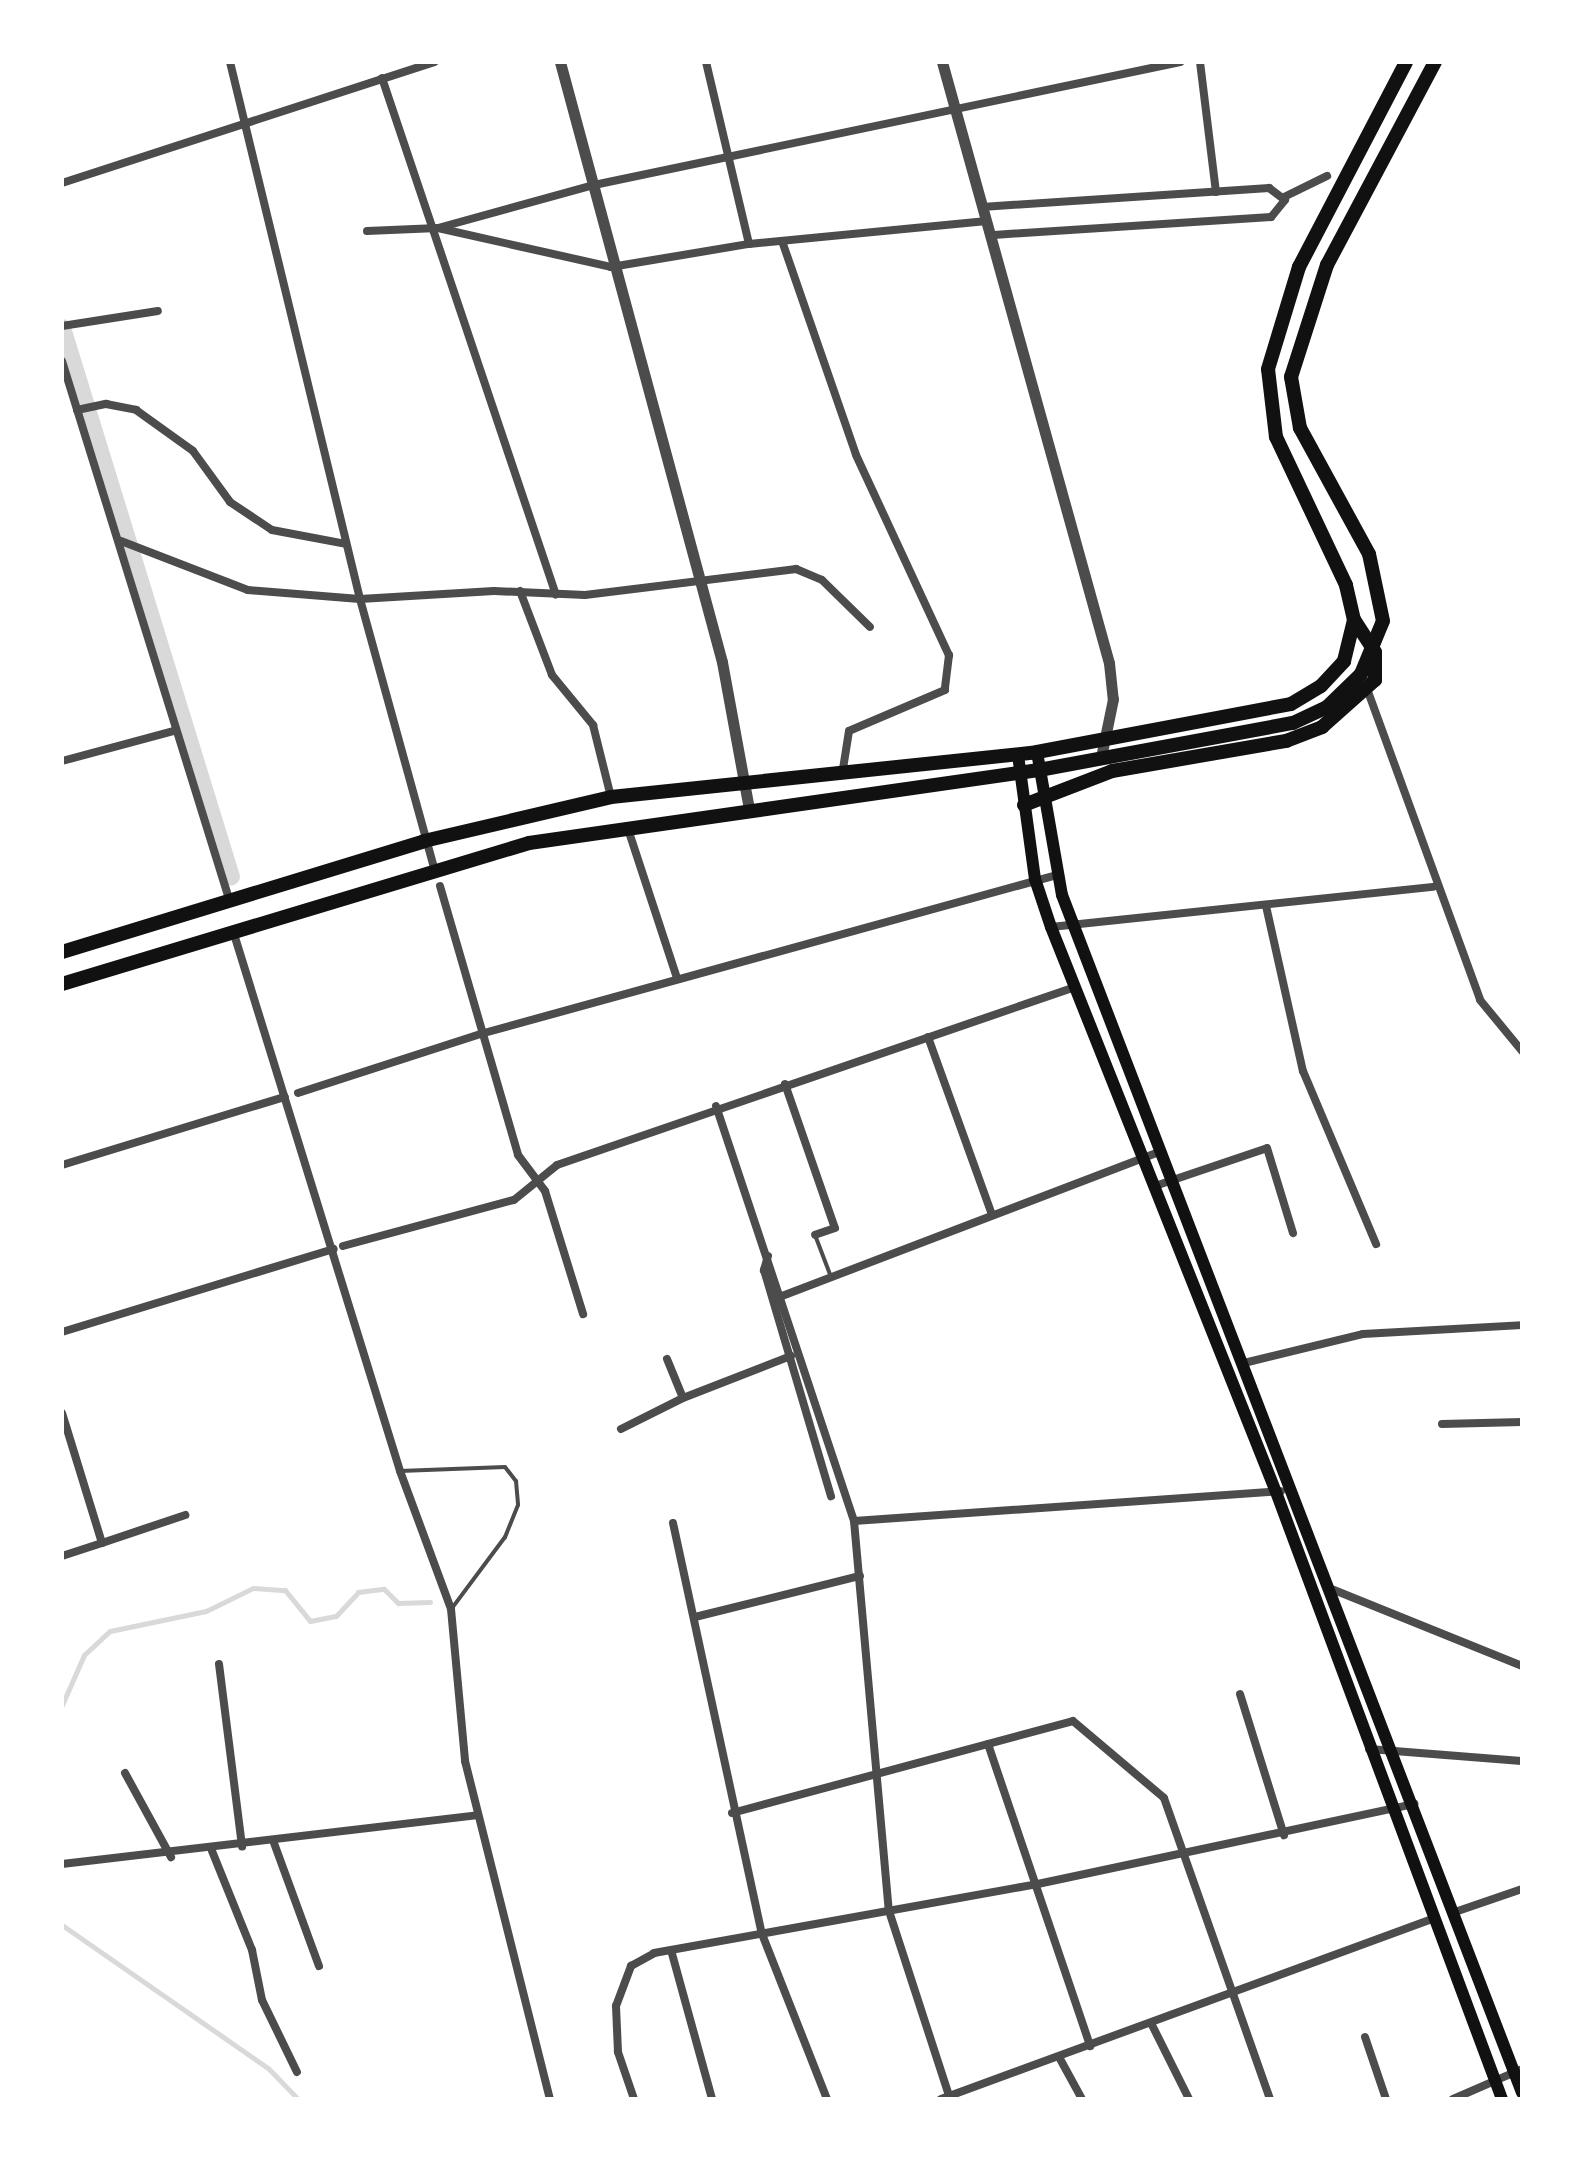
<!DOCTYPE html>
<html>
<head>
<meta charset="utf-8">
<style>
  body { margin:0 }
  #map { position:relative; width:1584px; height:2161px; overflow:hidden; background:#fff; font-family:"Varela Round",sans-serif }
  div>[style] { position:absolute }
  .stream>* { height:5px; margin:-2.5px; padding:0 2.5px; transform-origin:2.5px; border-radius:2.5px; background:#d9d9d9 }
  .canal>* { height:18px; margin:-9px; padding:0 9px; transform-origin:9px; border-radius:9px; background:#d9d9d9 }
  .service>* { height:4px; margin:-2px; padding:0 2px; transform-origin:2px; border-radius:2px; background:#4c4c4c }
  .minor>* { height:8px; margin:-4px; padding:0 4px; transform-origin:4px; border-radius:4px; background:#4c4c4c }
  .tertiary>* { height:11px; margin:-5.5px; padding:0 5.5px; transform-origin:5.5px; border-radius:5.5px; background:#4c4c4c }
  .secondary>* { height:12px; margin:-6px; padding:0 6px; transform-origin:6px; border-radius:6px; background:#111 }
  .primary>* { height:14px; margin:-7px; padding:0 7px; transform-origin:7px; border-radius:7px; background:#111 }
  span { translate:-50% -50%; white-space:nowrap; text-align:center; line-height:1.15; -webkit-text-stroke:8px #fff; paint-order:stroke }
  .frame { position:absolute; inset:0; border:64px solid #fff; pointer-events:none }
</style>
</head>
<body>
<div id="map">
  <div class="stream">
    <i style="left:62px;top:1705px;width:55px;rotate:-66.3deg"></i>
    <i style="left:84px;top:1655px;width:35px;rotate:-43deg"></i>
    <i style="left:110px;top:1631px;width:98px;rotate:-11.8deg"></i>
    <i style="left:206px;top:1611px;width:52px;rotate:-26.1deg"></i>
    <i style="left:253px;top:1588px;width:32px;rotate:4deg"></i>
    <i style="left:285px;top:1590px;width:40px;rotate:51deg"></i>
    <i style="left:310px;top:1621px;width:26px;rotate:-11deg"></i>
    <i style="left:336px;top:1616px;width:33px;rotate:-47deg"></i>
    <i style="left:358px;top:1592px;width:26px;rotate:-7deg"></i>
    <i style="left:384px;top:1589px;width:20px;rotate:45deg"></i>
    <i style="left:398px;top:1603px;width:32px;rotate:-2deg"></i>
    <i style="left:62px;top:1925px;width:251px;rotate:34.8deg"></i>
    <i style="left:268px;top:2068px;width:43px;rotate:45.9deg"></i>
  </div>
  <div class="canal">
    <i style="left:62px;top:328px;width:574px;rotate:72.89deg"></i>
  </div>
  <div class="service">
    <i style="left:815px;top:1235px;width:45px;rotate:69.1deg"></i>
    <i style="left:400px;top:1471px;width:105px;rotate:-2.2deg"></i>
    <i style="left:505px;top:1467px;width:18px;rotate:52deg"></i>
    <i style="left:516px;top:1481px;width:24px;rotate:85deg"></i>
    <i style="left:518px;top:1505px;width:35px;rotate:112deg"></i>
    <i style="left:505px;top:1537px;width:89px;rotate:126.7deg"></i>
  </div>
  <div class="minor">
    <i style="left:230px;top:62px;width:553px;rotate:76.39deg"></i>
    <i style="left:360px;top:599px;width:282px;rotate:74.6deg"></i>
    <i style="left:706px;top:62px;width:187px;rotate:76.7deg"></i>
    <i style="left:1200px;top:62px;width:131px;rotate:83deg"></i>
    <i style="left:382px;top:78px;width:545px;rotate:71.4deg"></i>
    <i style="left:62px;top:183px;width:392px;rotate:-18deg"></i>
    <i style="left:1284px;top:197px;width:48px;rotate:-26deg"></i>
    <i style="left:982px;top:207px;width:288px;rotate:-3.8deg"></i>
    <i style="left:1269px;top:188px;width:20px;rotate:37deg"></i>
    <i style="left:1285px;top:200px;width:22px;rotate:129deg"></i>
    <i style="left:1271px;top:217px;width:281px;rotate:176.3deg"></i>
    <i style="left:438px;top:228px;width:162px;rotate:-15.4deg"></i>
    <i style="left:594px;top:185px;width:599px;rotate:-11.85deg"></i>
    <i style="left:367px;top:231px;width:71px;rotate:-2.4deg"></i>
    <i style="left:438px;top:228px;width:177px;rotate:12.7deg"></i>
    <i style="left:611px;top:267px;width:140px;rotate:-9.5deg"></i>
    <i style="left:749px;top:244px;width:239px;rotate:-5.5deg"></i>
    <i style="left:782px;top:241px;width:226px;rotate:70.9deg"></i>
    <i style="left:856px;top:455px;width:221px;rotate:65.1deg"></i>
    <i style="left:949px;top:655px;width:35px;rotate:97deg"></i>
    <i style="left:945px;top:690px;width:104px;rotate:156.9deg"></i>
    <i style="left:849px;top:731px;width:36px;rotate:99deg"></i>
    <i style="left:62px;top:326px;width:97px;rotate:-8.9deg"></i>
    <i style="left:62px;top:361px;width:566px;rotate:72.75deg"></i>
    <i style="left:77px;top:410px;width:30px;rotate:-12deg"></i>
    <i style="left:106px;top:404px;width:31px;rotate:11deg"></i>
    <i style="left:136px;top:410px;width:70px;rotate:35.7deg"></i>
    <i style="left:193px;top:451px;width:63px;rotate:54deg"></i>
    <i style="left:230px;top:502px;width:50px;rotate:33.7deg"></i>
    <i style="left:272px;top:530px;width:75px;rotate:10.7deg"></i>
    <i style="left:121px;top:541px;width:136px;rotate:21.1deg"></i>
    <i style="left:248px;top:590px;width:112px;rotate:4.6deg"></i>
    <i style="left:360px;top:599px;width:134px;rotate:-3.4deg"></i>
    <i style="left:494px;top:591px;width:91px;rotate:2.5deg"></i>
    <i style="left:585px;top:595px;width:213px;rotate:-7deg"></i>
    <i style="left:796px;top:569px;width:28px;rotate:23deg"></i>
    <i style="left:822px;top:580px;width:67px;rotate:44.4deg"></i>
    <i style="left:520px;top:591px;width:90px;rotate:69.1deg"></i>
    <i style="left:552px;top:675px;width:65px;rotate:50.6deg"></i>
    <i style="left:593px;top:725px;width:74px;rotate:76deg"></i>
    <i style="left:1366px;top:686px;width:334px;rotate:70deg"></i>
    <i style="left:1480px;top:1000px;width:66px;rotate:50.5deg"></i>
    <i style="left:62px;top:761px;width:116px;rotate:-15deg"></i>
    <i style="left:627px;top:826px;width:160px;rotate:71.8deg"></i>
    <i style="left:440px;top:886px;width:280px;rotate:73.8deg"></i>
    <i style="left:518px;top:1155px;width:45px;rotate:53.1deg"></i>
    <i style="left:545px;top:1191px;width:129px;rotate:72.8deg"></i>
    <i style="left:1266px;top:906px;width:169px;rotate:77.4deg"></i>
    <i style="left:1303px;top:1071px;width:188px;rotate:67.1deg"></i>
    <i style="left:1051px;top:927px;width:384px;rotate:-6deg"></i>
    <i style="left:234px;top:934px;width:562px;rotate:72.82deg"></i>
    <i style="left:400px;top:1471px;width:147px;rotate:69.7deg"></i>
    <i style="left:451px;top:1609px;width:153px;rotate:84.7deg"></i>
    <i style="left:465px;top:1761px;width:349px;rotate:75.9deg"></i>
    <i style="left:928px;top:1037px;width:186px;rotate:70.2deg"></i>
    <i style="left:785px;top:1084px;width:152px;rotate:70.9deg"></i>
    <i style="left:835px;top:1228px;width:21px;rotate:161deg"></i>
    <i style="left:298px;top:1093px;width:195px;rotate:-17.9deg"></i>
    <i style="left:484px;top:1033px;width:594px;rotate:-15.42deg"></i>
    <i style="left:716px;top:1106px;width:437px;rotate:71.6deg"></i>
    <i style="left:854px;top:1521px;width:392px;rotate:84.9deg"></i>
    <i style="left:889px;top:1911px;width:198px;rotate:72deg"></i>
    <i style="left:62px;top:1165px;width:233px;rotate:-17deg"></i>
    <i style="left:1155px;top:1186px;width:118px;rotate:-18.7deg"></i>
    <i style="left:1267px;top:1148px;width:89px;rotate:73deg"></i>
    <i style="left:343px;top:1246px;width:177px;rotate:-15.1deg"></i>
    <i style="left:514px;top:1200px;width:55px;rotate:-39.1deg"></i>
    <i style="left:557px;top:1165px;width:548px;rotate:-18.96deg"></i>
    <i style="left:768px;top:1256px;width:15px;rotate:106deg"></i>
    <i style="left:764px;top:1270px;width:236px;rotate:73.5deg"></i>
    <i style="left:782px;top:1296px;width:407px;rotate:-20.9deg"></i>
    <i style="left:62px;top:1332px;width:284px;rotate:-17deg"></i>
    <i style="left:667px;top:1359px;width:42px;rotate:67.7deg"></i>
    <i style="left:683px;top:1398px;width:116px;rotate:-21.3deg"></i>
    <i style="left:1244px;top:1363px;width:122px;rotate:-13.7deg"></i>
    <i style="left:1363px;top:1334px;width:159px;rotate:-3.2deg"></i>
    <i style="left:62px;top:1413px;width:136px;rotate:72.9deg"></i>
    <i style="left:102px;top:1543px;width:88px;rotate:-18.6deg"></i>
    <i style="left:1442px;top:1424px;width:80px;rotate:-1.4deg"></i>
    <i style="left:621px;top:1429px;width:69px;rotate:-26.6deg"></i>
    <i style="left:854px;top:1521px;width:428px;rotate:-4deg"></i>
    <i style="left:673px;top:1523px;width:421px;rotate:77.8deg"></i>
    <i style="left:762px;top:1934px;width:177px;rotate:68.5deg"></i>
    <i style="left:62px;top:1556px;width:42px;rotate:-18deg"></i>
    <i style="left:1334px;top:1590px;width:203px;rotate:22deg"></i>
    <i style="left:695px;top:1617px;width:170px;rotate:-14deg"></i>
    <i style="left:219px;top:1664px;width:184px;rotate:82.8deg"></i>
    <i style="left:1240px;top:1694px;width:148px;rotate:72.7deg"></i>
    <i style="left:988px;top:1744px;width:319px;rotate:71.3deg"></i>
    <i style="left:1369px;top:1749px;width:153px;rotate:4.5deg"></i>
    <i style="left:125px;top:1773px;width:96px;rotate:61.3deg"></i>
    <i style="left:732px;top:1813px;width:353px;rotate:-15.1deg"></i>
    <i style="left:1073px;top:1721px;width:119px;rotate:40.2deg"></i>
    <i style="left:1164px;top:1798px;width:319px;rotate:70.6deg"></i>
    <i style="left:274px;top:1843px;width:131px;rotate:69.9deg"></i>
    <i style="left:212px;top:1851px;width:107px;rotate:68deg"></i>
    <i style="left:252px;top:1950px;width:51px;rotate:78.7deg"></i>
    <i style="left:262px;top:2000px;width:80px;rotate:64.1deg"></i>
    <i style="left:62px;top:1864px;width:419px;rotate:-6.7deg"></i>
    <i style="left:1452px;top:1913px;width:74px;rotate:-18.9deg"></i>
    <i style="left:671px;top:1950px;width:155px;rotate:74.6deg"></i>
    <i style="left:1152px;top:2025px;width:83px;rotate:63.4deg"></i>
    <i style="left:1365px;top:2037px;width:65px;rotate:71.3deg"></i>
    <i style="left:1059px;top:2057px;width:48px;rotate:61.3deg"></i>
    <i style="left:634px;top:2099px;width:50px;rotate:-108.8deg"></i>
    <i style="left:618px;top:2052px;width:46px;rotate:-92.5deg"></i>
    <i style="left:616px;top:2006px;width:43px;rotate:-69.4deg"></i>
    <i style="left:631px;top:1966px;width:26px;rotate:-29deg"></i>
    <i style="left:654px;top:1953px;width:385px;rotate:-10.2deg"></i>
    <i style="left:1033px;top:1885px;width:390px;rotate:-12deg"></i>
    <i style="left:941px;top:2099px;width:523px;rotate:-20.13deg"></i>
    <i style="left:1453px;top:2099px;width:75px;rotate:-23.5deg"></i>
  </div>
  <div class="tertiary">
    <i style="left:560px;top:62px;width:621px;rotate:74.89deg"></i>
    <i style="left:722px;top:662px;width:149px;rotate:79.6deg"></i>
    <i style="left:942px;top:62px;width:624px;rotate:74.47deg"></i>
    <i style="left:1109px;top:663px;width:36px;rotate:84deg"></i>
    <i style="left:1113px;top:699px;width:59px;rotate:101.7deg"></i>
  </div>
  <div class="secondary">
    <i style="left:1037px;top:752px;width:145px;rotate:80.1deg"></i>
    <i style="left:1062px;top:895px;width:1283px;rotate:68.99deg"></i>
    <i style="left:1018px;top:755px;width:125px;rotate:82.2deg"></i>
    <i style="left:1035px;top:879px;width:51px;rotate:71.6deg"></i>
    <i style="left:1051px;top:927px;width:608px;rotate:68.29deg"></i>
    <i style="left:1276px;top:1492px;width:648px;rotate:69.58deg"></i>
  </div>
  <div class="primary">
    <i style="left:1024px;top:805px;width:94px;rotate:-21.1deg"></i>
    <i style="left:1112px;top:771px;width:177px;rotate:-9.8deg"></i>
    <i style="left:1286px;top:741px;width:39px;rotate:-21deg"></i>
    <i style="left:1322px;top:727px;width:71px;rotate:-41.6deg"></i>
    <i style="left:1375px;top:680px;width:28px;rotate:-90deg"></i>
    <i style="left:1375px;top:652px;width:38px;rotate:-123deg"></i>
    <i style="left:62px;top:952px;width:379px;rotate:-17deg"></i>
    <i style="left:424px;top:841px;width:192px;rotate:-13.2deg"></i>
    <i style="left:611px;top:797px;width:428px;rotate:-6deg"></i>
    <i style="left:1037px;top:752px;width:258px;rotate:-10.7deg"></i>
    <i style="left:1291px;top:704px;width:35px;rotate:-31deg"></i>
    <i style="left:1321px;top:686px;width:34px;rotate:-47deg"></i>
    <i style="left:1344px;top:661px;width:42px;rotate:-76.3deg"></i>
    <i style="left:1354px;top:620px;width:36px;rotate:-103deg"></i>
    <i style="left:1346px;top:585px;width:164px;rotate:-115.3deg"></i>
    <i style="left:1276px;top:437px;width:68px;rotate:-96.7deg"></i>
    <i style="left:1268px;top:369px;width:107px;rotate:-73.1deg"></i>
    <i style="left:1299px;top:267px;width:231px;rotate:-62.4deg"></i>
    <i style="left:62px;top:984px;width:488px;rotate:-16.8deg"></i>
    <i style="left:529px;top:843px;width:515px;rotate:-8.15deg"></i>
    <i style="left:1039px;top:770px;width:258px;rotate:-10.5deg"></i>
    <i style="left:1293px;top:723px;width:38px;rotate:-25deg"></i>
    <i style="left:1327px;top:707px;width:47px;rotate:-44.1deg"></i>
    <i style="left:1361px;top:674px;width:57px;rotate:-67.5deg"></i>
    <i style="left:1383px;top:621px;width:68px;rotate:-101.8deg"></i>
    <i style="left:1369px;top:554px;width:144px;rotate:-118.7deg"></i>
    <i style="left:1300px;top:428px;width:52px;rotate:-100deg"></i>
    <i style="left:1291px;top:377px;width:118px;rotate:-72.2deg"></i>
    <i style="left:1327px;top:265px;width:230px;rotate:-62deg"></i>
  </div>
  <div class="frame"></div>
</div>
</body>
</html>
